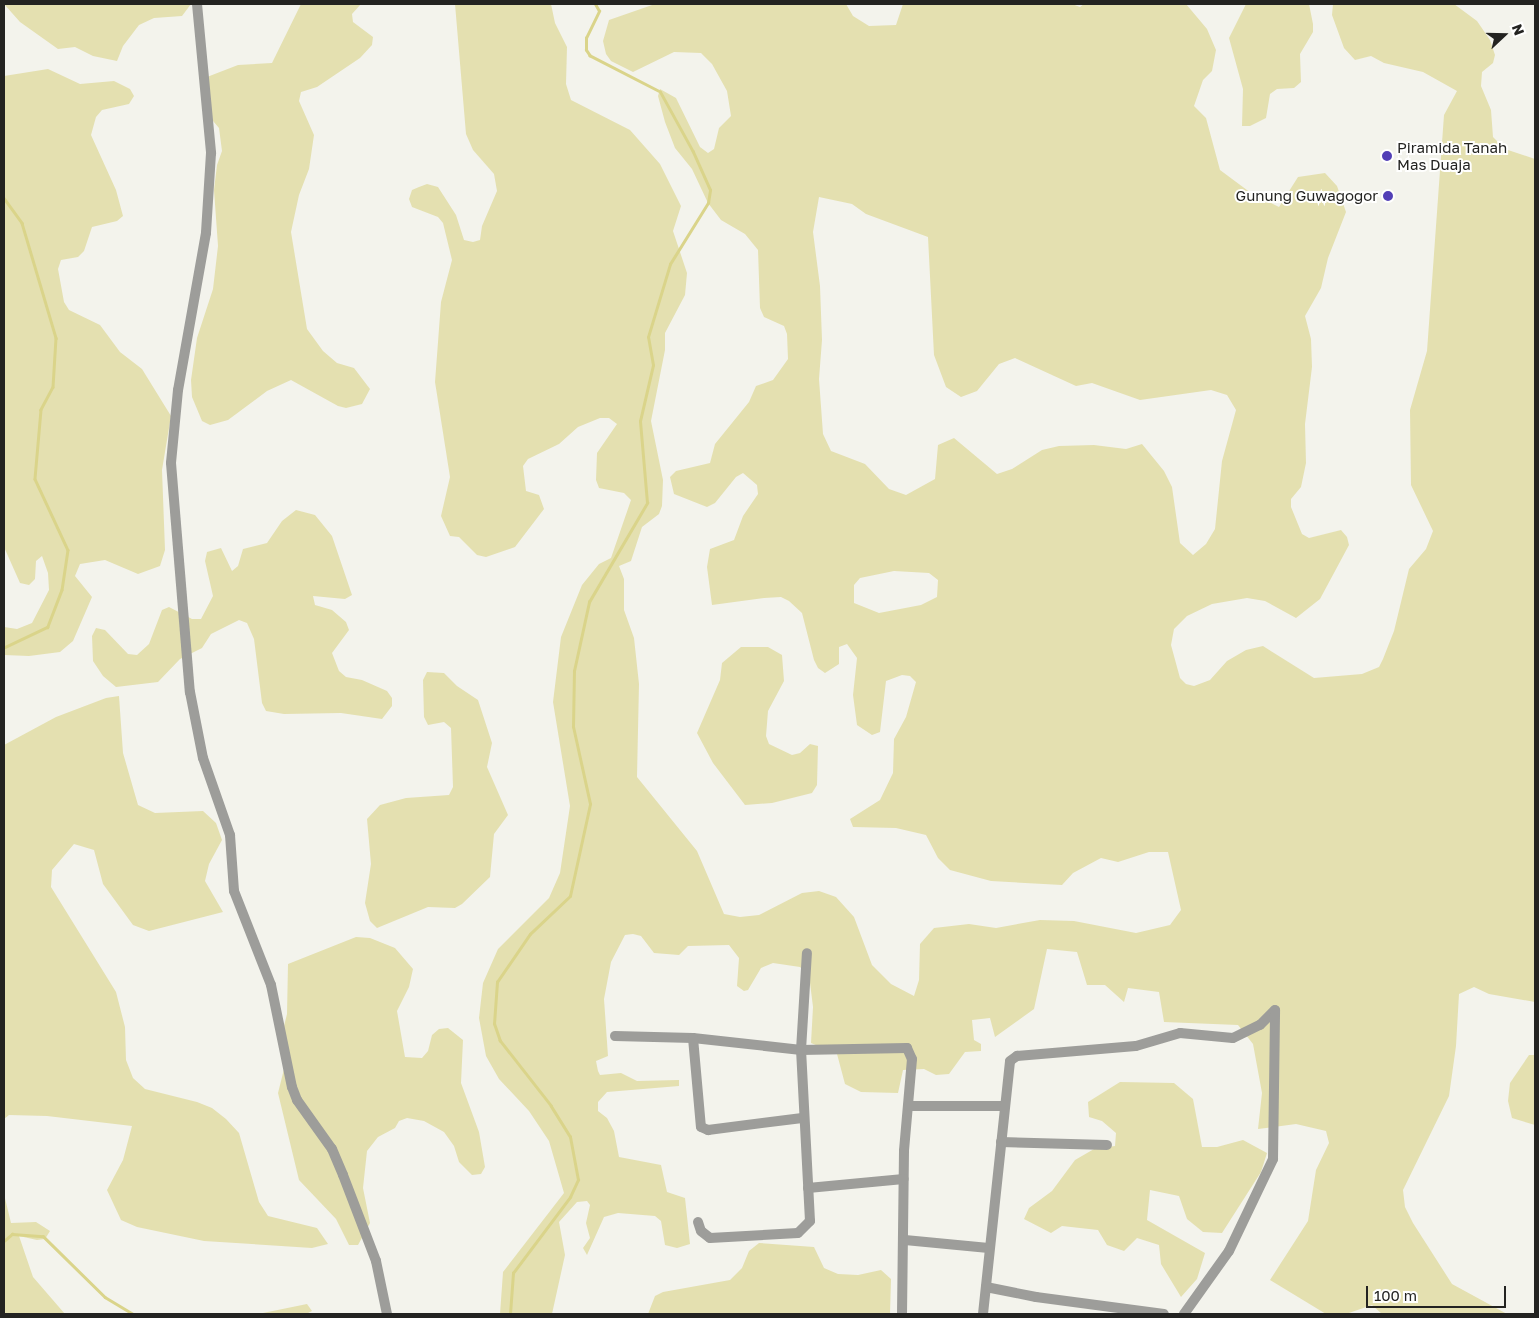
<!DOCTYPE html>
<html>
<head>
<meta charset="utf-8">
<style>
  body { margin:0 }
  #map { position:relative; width:1539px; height:1318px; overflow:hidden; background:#f3f3ec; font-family:"Golos Text",sans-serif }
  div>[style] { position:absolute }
  .green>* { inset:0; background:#e4e0b0 }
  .stream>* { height:2.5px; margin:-1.25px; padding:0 1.25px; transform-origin:1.25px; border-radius:1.25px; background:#dad48a }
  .street>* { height:10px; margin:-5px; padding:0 5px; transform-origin:5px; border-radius:5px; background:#9d9d9a }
  .dots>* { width:14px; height:14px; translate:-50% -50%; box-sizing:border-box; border:2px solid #fffffe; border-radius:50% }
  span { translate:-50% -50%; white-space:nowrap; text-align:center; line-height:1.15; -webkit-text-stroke:4px #fffffe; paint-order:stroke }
  .poi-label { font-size:15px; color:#232321 }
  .left { translate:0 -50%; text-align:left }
  .right { translate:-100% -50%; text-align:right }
  .frame { position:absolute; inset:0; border:5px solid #232321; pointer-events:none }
  .north { position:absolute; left:1479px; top:10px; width:50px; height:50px; -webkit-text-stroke:4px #fffffe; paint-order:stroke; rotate:69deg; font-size:14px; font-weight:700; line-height:20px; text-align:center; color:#232321 }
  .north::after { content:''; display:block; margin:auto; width:18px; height:22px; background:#232321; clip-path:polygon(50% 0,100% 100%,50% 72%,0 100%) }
  .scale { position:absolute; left:1366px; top:1286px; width:140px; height:22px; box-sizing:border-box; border:2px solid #232321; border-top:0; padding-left:6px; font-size:15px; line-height:18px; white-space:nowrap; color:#232321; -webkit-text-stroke:4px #fffffe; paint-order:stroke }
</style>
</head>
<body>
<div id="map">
  <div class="green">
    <i style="clip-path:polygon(4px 4px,191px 4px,182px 16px,154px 18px,139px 25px,123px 46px,117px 61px,93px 56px,75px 47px,58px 49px,20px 22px)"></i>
    <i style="clip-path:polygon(301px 4px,361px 4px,352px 14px,353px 22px,373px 37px,372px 45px,360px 58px,317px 87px,301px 92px,299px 101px,314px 135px,309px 169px,299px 195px,291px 232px,307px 329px,323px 351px,337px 363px,354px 368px,370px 389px,362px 404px,346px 408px,338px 406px,291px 380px,267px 391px,228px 420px,210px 425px,202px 421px,192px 397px,191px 380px,197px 338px,213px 289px,218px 246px,214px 190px,217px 165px,222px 151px,219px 128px,208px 115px,207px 77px,238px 65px,272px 63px)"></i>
    <i style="clip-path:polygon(evenodd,455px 4px,551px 4px,555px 23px,567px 47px,566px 84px,571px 100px,630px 130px,660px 164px,681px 206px,673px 231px,687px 273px,685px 295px,665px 333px,665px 350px,651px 421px,663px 480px,662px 506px,659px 514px,642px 527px,631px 561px,619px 566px,624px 579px,624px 610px,634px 638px,639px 684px,637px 777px,697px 851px,724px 914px,740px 917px,759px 915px,802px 893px,819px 891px,836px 897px,854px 917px,872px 965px,891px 984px,914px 996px,919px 980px,920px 944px,934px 928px,969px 924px,996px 928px,1040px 920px,1074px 921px,1136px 933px,1170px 925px,1181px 910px,1168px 852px,1149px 852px,1118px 862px,1101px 858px,1073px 873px,1062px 885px,991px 881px,950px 870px,938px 858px,926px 835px,896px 828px,853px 827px,850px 819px,880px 800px,893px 773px,894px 739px,906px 717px,916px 682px,910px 676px,902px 675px,886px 681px,880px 732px,872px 735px,857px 725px,853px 695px,857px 658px,847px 644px,839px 647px,839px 664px,825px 673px,818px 668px,814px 660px,802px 613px,789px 601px,781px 597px,764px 598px,712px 605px,707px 567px,710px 549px,734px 540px,743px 516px,758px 494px,757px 485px,743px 473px,736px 477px,715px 503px,707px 507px,674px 494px,670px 477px,676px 471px,710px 463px,715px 444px,749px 402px,756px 386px,773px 380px,788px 359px,787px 334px,784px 326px,764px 317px,760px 308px,758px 250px,745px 234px,721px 220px,708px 203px,692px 169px,675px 148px,665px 122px,658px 96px,660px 89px,676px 98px,700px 147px,708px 153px,714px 149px,719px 128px,731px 116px,727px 91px,712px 64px,701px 53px,674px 52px,633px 72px,611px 61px,606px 54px,603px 41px,609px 20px,655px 4px,846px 4px,853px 16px,869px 26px,896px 25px,903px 4px,1072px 4px,1080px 7px,1084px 4px,1186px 4px,1207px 29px,1216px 50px,1212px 71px,1203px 80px,1194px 106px,1206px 118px,1220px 170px,1251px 193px,1279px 207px,1298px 177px,1325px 173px,1337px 186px,1346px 212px,1328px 258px,1321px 288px,1305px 316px,1311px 339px,1312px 367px,1305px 424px,1306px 463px,1301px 487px,1291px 499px,1291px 507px,1302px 534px,1309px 538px,1341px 530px,1347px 537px,1349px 545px,1320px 599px,1296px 618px,1265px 601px,1247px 598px,1212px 604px,1187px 616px,1174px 629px,1171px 645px,1180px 678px,1186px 684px,1194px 686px,1210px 680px,1227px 661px,1246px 650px,1263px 646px,1314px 678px,1362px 674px,1379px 667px,1383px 659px,1394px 631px,1409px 569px,1426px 549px,1433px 531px,1411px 485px,1410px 410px,1427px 351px,1444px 115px,1457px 91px,1423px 72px,1384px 63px,1371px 56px,1355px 60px,1344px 48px,1332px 15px,1333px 4px,1454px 4px,1477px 21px,1490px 40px,1495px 55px,1493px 63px,1482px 72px,1481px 86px,1491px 110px,1493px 137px,1505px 149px,1535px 159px,1535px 1002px,1489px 994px,1474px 987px,1459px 994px,1456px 1046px,1449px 1096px,1403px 1190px,1405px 1207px,1413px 1223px,1452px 1284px,1507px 1314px,1382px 1314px,1372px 1305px,1346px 1314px,1326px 1314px,1270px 1280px,1308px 1221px,1316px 1170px,1329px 1143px,1326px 1131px,1296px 1124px,1258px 1129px,1262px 1093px,1253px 1044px,1238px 1025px,1164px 1022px,1159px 992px,1128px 988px,1124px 1002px,1105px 985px,1087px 985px,1077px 952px,1047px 949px,1034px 1009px,995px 1037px,990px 1018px,972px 1020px,974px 1040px,981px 1044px,981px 1051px,965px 1052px,949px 1074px,936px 1075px,924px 1069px,903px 1070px,898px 1093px,861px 1092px,845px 1084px,837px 1054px,811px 1043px,813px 1007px,809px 975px,800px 967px,773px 963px,761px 968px,748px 990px,744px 991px,737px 986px,739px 958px,729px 945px,688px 946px,679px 955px,654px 953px,641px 936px,633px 934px,625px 935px,611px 962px,604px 999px,608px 1056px,596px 1061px,598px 1071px,600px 1075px,621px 1073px,637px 1081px,679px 1080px,679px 1086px,607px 1092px,598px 1102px,598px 1111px,607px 1118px,614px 1131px,619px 1157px,661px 1165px,667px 1192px,685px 1198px,690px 1244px,677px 1248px,665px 1245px,661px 1221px,655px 1216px,618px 1213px,604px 1217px,587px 1255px,583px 1248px,590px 1238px,586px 1223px,590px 1205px,587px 1201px,577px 1202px,559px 1222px,565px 1255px,552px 1314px,500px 1314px,503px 1272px,564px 1193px,549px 1141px,529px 1111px,499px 1079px,486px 1056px,479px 1018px,483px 983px,498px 949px,549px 898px,560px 873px,570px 806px,553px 702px,561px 637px,582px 585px,599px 564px,611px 558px,631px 500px,624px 493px,599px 488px,596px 480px,597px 453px,617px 424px,609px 418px,600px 418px,578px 427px,559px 444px,528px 459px,523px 466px,526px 491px,539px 495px,544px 509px,515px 547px,486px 557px,477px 555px,459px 537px,450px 536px,441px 516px,450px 477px,435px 382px,441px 302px,452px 260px,443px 223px,438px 217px,412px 207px,409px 199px,412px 190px,419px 187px,427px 184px,438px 187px,456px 215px,464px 240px,473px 242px,480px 240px,482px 226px,497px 191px,494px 174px,473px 150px,466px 134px,455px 4px,819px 197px,852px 204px,866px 214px,928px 237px,934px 355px,946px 387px,961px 397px,977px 391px,999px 364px,1015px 358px,1076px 386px,1092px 383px,1140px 400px,1211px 390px,1227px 395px,1236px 410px,1222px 461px,1215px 529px,1206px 544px,1193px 555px,1180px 543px,1172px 487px,1164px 471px,1142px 444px,1126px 449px,1094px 445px,1059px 446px,1042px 450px,1012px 469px,997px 474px,954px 438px,938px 445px,935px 479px,906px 495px,889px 489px,865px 464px,831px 451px,823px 434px,819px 379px,822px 340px,820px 286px,813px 232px,819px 197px,455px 4px,894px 571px,929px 573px,938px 580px,937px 597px,921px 605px,879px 613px,854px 603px,854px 585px,860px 578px,894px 571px)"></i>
    <i style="clip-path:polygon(1246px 4px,1309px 4px,1313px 24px,1313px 32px,1300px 54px,1301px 82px,1294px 88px,1277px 89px,1270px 94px,1266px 118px,1250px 126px,1242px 126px,1243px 89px,1229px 38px)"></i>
    <i style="clip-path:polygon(48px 69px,80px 84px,114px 81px,130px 89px,134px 96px,129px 104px,102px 110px,96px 117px,91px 135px,116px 190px,123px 216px,117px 221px,92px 227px,84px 251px,78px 257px,61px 260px,58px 269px,64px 302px,69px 310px,100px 325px,120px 352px,142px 369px,171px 416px,162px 470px,165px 550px,160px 566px,138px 574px,105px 560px,80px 564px,75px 576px,92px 597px,73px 641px,60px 652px,29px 656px,4px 655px,4px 627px,17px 629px,32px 623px,49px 590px,48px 573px,42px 556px,36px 561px,35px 579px,29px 585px,20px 583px,4px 547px,4px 76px)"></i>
    <i style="clip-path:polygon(296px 510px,315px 515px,332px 536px,352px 595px,345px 599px,313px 596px,315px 605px,332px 610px,346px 622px,349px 630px,332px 653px,339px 671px,346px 677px,362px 680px,387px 691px,392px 698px,392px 706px,382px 719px,341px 713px,284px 714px,266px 711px,262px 703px,254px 639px,247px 623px,239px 620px,211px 634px,202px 648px,180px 659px,158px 682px,116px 687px,103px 676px,93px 661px,92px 636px,96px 628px,105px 630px,128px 654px,137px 655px,149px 644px,162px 610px,169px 607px,192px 619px,201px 619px,213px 596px,205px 561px,207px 552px,221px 548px,232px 571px,238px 566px,243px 549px,267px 543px,282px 521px)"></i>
    <i style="clip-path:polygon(741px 647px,768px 647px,782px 655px,784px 681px,768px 711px,766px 736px,769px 744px,792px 755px,800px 753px,810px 744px,818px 746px,817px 785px,812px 793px,772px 803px,745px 805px,713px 763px,697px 733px,720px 680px,722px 663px)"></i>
    <i style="clip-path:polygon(427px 672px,444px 673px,457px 686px,478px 700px,492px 743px,487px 767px,508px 815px,494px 834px,490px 877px,462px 904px,455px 908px,428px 907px,377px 928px,370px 921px,365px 903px,371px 864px,367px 819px,380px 805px,406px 798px,449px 795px,453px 787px,451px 728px,444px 722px,428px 725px,424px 717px,423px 680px)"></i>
    <i style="clip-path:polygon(119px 696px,123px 753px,138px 805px,155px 813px,203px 811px,216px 823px,222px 840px,209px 864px,205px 881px,223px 912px,149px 931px,133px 925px,103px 884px,94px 850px,74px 844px,52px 870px,51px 887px,116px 992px,125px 1027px,126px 1060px,133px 1078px,145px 1089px,197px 1102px,212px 1108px,226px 1119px,239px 1133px,259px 1202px,268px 1216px,317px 1228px,328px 1244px,312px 1248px,204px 1241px,137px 1227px,121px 1220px,107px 1190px,123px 1160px,132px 1126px,47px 1116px,9px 1115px,4px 1119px,4px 745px,56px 717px,106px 698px)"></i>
    <i style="clip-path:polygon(356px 937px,370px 938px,395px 948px,413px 969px,409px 987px,397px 1011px,405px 1057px,422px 1058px,428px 1051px,432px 1035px,439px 1029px,448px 1028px,463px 1040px,461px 1083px,479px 1132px,485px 1167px,481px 1174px,472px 1175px,459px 1162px,454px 1146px,444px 1132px,424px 1121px,407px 1118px,399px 1121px,395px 1128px,378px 1137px,367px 1151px,363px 1188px,370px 1223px,358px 1245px,349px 1245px,336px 1219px,299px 1180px,278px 1093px,284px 1069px,280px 1042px,287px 1014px,288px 964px)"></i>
    <i style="clip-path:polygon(1529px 1055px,1535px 1055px,1535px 1125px,1512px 1118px,1508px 1101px,1510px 1083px)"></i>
    <i style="clip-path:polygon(1120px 1082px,1174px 1083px,1193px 1099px,1202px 1147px,1217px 1147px,1243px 1140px,1267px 1153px,1261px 1172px,1222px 1233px,1203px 1232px,1187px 1219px,1179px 1196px,1150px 1190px,1147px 1220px,1205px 1253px,1197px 1279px,1181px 1297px,1161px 1264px,1159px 1245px,1137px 1238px,1124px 1251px,1107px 1245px,1098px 1230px,1062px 1226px,1051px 1233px,1024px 1219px,1029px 1208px,1052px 1191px,1075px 1160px,1094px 1149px,1115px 1146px,1116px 1133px,1102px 1121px,1089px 1117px,1088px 1102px)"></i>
    <i style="clip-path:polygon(4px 1194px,11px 1223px,36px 1222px,50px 1231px,45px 1239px,37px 1240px,19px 1236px,33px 1277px,65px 1314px,4px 1314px)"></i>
    <i style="clip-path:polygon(759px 1243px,814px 1247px,824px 1268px,838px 1274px,858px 1275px,881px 1270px,891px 1279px,890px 1314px,648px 1314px,655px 1296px,663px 1292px,730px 1280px,742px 1268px,749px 1251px)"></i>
    <i style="clip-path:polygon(307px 1304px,312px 1311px,306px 1314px,258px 1314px)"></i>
  </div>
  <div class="stream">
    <i style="left:4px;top:198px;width:31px;rotate:54deg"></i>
    <i style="left:22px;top:223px;width:120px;rotate:73.5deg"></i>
    <i style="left:56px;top:338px;width:49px;rotate:93.5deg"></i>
    <i style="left:53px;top:387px;width:26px;rotate:118deg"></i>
    <i style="left:41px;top:410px;width:69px;rotate:95deg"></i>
    <i style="left:35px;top:479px;width:78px;rotate:65.1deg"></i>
    <i style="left:68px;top:550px;width:40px;rotate:98.5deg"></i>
    <i style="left:62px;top:590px;width:40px;rotate:111deg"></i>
    <i style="left:48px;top:627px;width:49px;rotate:154.5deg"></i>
    <i style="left:4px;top:1241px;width:11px;rotate:-41deg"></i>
    <i style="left:12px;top:1234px;width:31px;rotate:4deg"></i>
    <i style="left:43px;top:1236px;width:87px;rotate:44.5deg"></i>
    <i style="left:105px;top:1297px;width:33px;rotate:31deg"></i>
    <i style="left:510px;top:1314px;width:41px;rotate:-85.8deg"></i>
    <i style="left:513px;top:1273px;width:95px;rotate:-53.1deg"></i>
    <i style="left:570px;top:1197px;width:19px;rotate:-65deg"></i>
    <i style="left:578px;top:1180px;width:44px;rotate:-100.5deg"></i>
    <i style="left:570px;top:1137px;width:36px;rotate:-122deg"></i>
    <i style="left:551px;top:1106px;width:83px;rotate:-128.1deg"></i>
    <i style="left:500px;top:1041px;width:18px;rotate:-109deg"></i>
    <i style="left:494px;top:1024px;width:42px;rotate:-85.9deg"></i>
    <i style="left:497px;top:982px;width:58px;rotate:-55.5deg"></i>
    <i style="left:530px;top:934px;width:55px;rotate:-43.5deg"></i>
    <i style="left:570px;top:896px;width:94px;rotate:-77.7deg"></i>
    <i style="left:590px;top:804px;width:79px;rotate:-102.4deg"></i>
    <i style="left:573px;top:727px;width:56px;rotate:-89deg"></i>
    <i style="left:574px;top:671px;width:71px;rotate:-77.7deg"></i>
    <i style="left:589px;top:602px;width:115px;rotate:-59.6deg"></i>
    <i style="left:647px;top:503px;width:82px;rotate:-94.9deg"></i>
    <i style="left:640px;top:421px;width:57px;rotate:-76.9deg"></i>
    <i style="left:653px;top:365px;width:28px;rotate:-100deg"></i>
    <i style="left:648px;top:337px;width:76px;rotate:-73.2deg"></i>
    <i style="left:670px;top:264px;width:72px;rotate:-58.1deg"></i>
    <i style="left:708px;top:203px;width:13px;rotate:-81deg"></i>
    <i style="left:710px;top:190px;width:42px;rotate:-114.1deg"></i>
    <i style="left:693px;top:152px;width:68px;rotate:-118.8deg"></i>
    <i style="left:660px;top:92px;width:79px;rotate:-152.8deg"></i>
    <i style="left:590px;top:56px;width:7px;rotate:-124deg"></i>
    <i style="left:586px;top:50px;width:12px;rotate:-90deg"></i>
    <i style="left:586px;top:38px;width:30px;rotate:-64deg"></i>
    <i style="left:599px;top:11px;width:8px;rotate:-120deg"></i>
  </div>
  <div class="street">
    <i style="left:197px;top:4px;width:150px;rotate:84.6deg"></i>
    <i style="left:211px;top:153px;width:80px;rotate:93.6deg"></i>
    <i style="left:206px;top:233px;width:159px;rotate:100.1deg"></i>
    <i style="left:178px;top:390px;width:73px;rotate:95.5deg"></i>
    <i style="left:171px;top:463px;width:230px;rotate:85.3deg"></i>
    <i style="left:190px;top:692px;width:67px;rotate:78.9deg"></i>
    <i style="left:203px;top:758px;width:82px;rotate:70.7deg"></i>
    <i style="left:230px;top:835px;width:56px;rotate:85.9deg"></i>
    <i style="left:234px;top:891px;width:101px;rotate:68.5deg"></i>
    <i style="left:271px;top:985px;width:104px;rotate:78.4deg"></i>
    <i style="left:292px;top:1087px;width:14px;rotate:69deg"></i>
    <i style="left:297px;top:1100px;width:60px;rotate:54.5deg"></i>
    <i style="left:332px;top:1149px;width:28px;rotate:67deg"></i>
    <i style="left:343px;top:1175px;width:92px;rotate:69deg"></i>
    <i style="left:376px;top:1261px;width:54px;rotate:78.3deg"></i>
    <i style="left:615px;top:1036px;width:78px;rotate:1.5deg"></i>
    <i style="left:693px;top:1038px;width:109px;rotate:6.3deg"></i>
    <i style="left:801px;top:1050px;width:106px;rotate:-1.1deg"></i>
    <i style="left:907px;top:1048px;width:12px;rotate:66deg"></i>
    <i style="left:912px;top:1059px;width:92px;rotate:95deg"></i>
    <i style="left:904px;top:1151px;width:163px;rotate:90.7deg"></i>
    <i style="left:693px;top:1038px;width:89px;rotate:84.9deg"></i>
    <i style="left:701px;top:1127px;width:8px;rotate:23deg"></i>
    <i style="left:708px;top:1130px;width:95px;rotate:-7.3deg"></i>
    <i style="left:908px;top:1106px;width:96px"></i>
    <i style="left:1001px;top:1142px;width:106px;rotate:1.6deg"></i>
    <i style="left:808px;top:1188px;width:96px;rotate:-5.4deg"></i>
    <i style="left:698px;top:1222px;width:9px;rotate:72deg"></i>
    <i style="left:701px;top:1231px;width:11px;rotate:38deg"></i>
    <i style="left:710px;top:1238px;width:88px;rotate:-3.3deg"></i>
    <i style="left:798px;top:1233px;width:17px;rotate:-45deg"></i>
    <i style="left:810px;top:1221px;width:171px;rotate:-93deg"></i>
    <i style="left:801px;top:1050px;width:97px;rotate:-86.5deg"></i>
    <i style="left:905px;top:1240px;width:84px;rotate:5.4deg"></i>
    <i style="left:986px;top:1287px;width:51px;rotate:11.3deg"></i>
    <i style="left:1036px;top:1297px;width:129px;rotate:7.6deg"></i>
    <i style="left:983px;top:1314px;width:254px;rotate:-83.9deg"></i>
    <i style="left:1010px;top:1061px;width:9px;rotate:-36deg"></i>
    <i style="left:1017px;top:1056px;width:119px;rotate:-4.8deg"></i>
    <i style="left:1136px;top:1046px;width:46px;rotate:-16.5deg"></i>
    <i style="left:1180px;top:1033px;width:53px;rotate:5.4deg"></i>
    <i style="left:1233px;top:1038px;width:30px;rotate:-26deg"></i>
    <i style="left:1260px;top:1025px;width:21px;rotate:-45deg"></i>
    <i style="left:1184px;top:1314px;width:77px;rotate:-54.5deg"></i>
    <i style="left:1229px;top:1251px;width:102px;rotate:-64.4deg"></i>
    <i style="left:1273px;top:1159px;width:149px;rotate:-89.2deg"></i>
  </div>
  <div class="dots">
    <i style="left:1387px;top:156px;background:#523fb6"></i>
    <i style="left:1388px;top:196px;background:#523fb6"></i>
  </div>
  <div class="poi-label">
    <span class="left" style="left:1397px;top:156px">Piramida Tanah<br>Mas Duaja</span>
    <span class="right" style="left:1378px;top:196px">Gunung Guwagogor</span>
  </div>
  <div class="frame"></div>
  <div class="north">N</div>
  <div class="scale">100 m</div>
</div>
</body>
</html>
